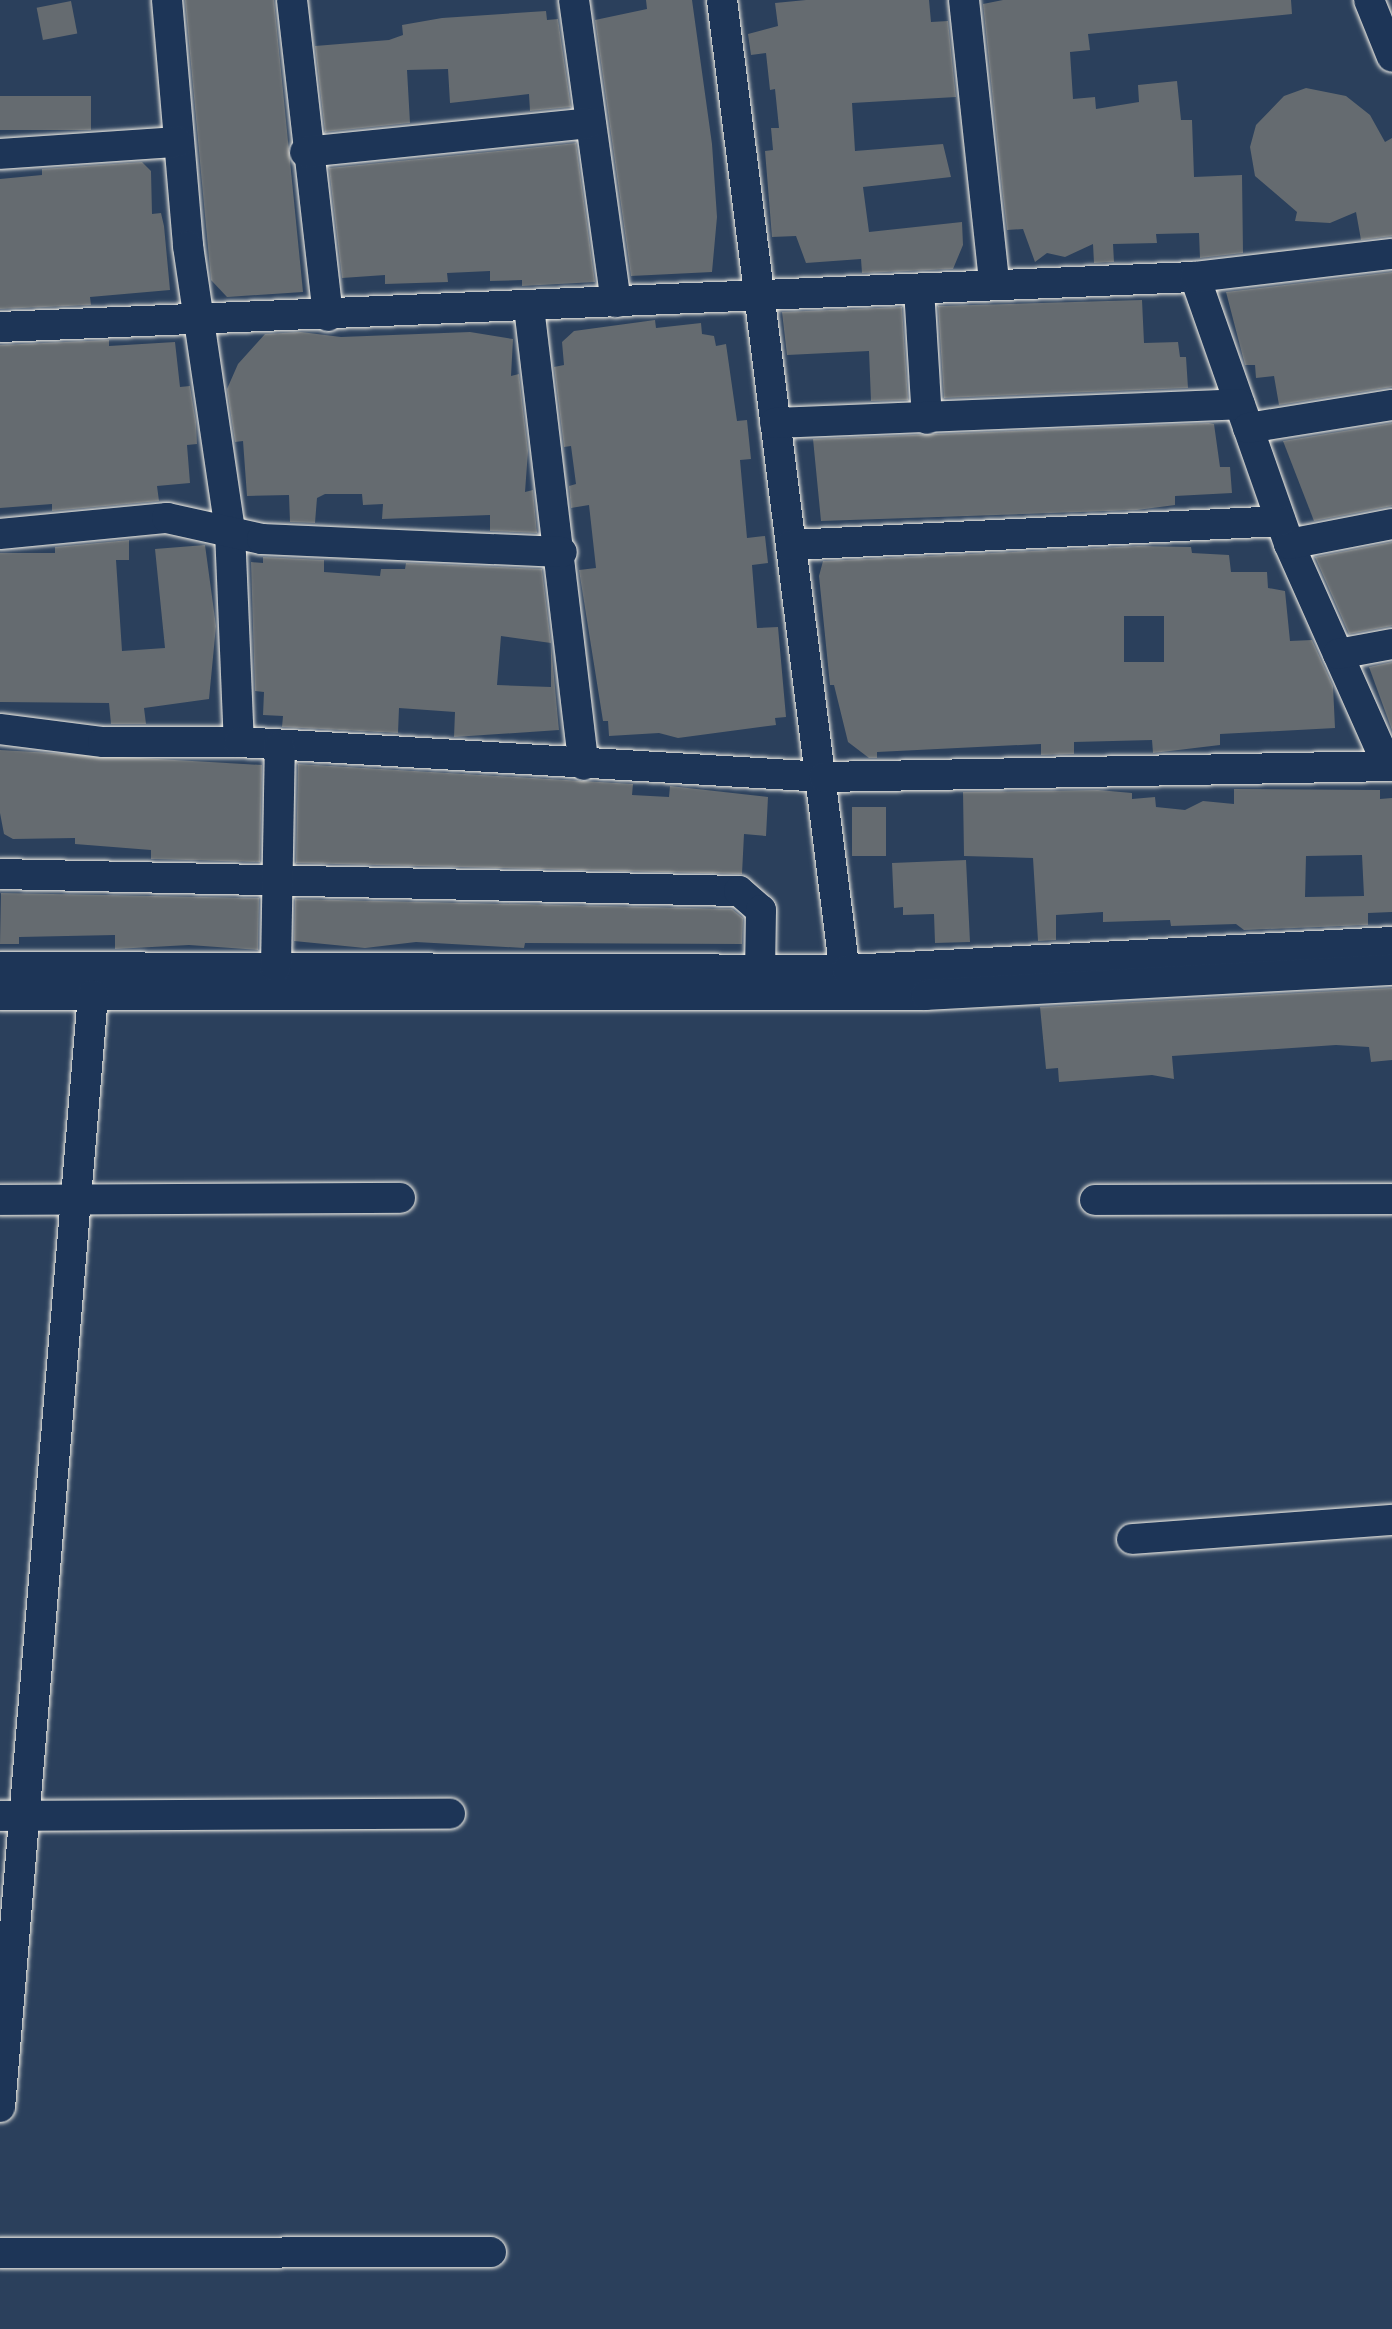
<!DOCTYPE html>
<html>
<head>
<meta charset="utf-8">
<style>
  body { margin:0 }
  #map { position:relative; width:1392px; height:2329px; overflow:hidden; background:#2b405c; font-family:"Comic Neue",sans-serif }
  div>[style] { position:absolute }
  .building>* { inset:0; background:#656b70; transform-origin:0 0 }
  .roads { filter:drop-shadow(0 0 2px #f4f1e8) drop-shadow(0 0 2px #f4f1e8) }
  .minor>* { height:30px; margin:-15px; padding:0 15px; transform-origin:15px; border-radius:15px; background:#1d3557 }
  span { translate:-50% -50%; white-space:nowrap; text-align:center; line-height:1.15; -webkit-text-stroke:8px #1d3557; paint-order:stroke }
</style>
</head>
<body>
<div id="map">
  <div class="building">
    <i style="clip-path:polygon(185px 0,274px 0,303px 292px,227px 297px,211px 280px)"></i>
    <i style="clip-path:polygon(646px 0,692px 0,712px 144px,717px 217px,712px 272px,631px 276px,595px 20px,647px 9px)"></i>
    <i style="clip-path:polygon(806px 0,929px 0,931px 22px,948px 21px,956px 97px,852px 103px,855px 151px,943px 144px,951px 177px,863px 187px,869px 232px,962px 222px,963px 245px,953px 269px,862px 273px,861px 259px,806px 263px,796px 236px,772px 237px,765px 151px,773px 150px,771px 128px,779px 128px,775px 89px,770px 90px,766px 53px,751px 55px,748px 34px,778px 26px,775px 3px)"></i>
    <i style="clip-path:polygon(1003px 0,1291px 0,1292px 14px,1088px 34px,1090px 50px,1070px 52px,1073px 99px,1095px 97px,1096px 109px,1139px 102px,1138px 85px,1177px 81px,1181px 120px,1192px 120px,1194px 177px,1242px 175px,1243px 253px,1200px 258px,1199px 233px,1156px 234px,1157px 243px,1113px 244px,1114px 262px,1094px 263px,1093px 244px,1065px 257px,1047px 253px,1035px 262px,1023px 229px,1007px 230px,1002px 188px,983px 4px)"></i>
    <i style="left:71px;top:1px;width:33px;height:35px;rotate:79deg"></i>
    <i style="clip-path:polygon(546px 11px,547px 20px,558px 19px,571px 107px,530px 111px,529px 94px,450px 103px,448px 69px,407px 70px,410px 123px,325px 132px,315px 46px,389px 40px,403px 35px,402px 25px,442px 18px)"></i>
    <i style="clip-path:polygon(1306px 88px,1346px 96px,1370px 115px,1385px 142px,1392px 138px,1392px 236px,1361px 240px,1356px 212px,1330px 223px,1295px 221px,1297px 212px,1255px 176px,1250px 147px,1256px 125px,1284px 96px)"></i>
    <i style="left:91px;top:96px;width:34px;height:91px;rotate:90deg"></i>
    <i style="clip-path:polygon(576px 143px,595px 282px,522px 286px,522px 280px,490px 281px,490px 271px,447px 273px,448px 282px,385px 284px,385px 275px,342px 278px,329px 168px)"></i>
    <i style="clip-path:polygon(142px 162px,151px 171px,152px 214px,161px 213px,164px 226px,170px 290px,90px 297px,91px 305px,0 309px,0 179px,42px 175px,42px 169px)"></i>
    <i style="clip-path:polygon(1392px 272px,1392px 387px,1279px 405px,1274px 376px,1256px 378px,1255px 365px,1245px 365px,1226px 292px)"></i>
    <i style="clip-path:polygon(1142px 300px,1144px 343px,1178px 342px,1180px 357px,1186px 357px,1188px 388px,944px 398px,938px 306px)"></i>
    <i style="clip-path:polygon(902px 307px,908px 400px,871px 401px,869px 351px,787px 355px,782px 312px)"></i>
    <i style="clip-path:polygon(655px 320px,656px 328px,701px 323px,702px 334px,714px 336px,716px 346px,726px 344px,737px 421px,747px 420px,751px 459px,740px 460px,747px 538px,765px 536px,768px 563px,752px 565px,757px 628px,778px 627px,786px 717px,775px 718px,776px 725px,678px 738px,659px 733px,609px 736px,608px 721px,603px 721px,579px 570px,596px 568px,589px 505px,571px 508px,569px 486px,576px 484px,571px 446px,564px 447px,554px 367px,564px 365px,562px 342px,574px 331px)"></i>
    <i style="clip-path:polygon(301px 332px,341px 337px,470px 332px,513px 339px,511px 376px,519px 374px,528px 451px,525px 492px,533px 490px,537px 533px,490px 531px,490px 515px,382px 519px,383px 504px,363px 505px,362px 494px,325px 494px,317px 498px,315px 523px,290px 522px,289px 495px,247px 496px,243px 441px,235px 442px,227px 389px,238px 364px,265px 334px)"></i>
    <i style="clip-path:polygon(109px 340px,109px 346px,175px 342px,180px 387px,190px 386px,196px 422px,197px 444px,187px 445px,190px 483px,157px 486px,159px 501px,52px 511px,52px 504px,0 508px,0 345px)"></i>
    <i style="clip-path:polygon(1209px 423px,1214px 424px,1220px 467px,1230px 467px,1232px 493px,1175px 496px,1175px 505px,1137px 510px,821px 521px,813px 439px)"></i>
    <i style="clip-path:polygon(1392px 423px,1392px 506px,1314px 521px,1283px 441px)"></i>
    <i style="clip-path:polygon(129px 540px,129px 560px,116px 560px,122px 651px,165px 648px,155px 549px,205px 545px,216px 626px,209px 699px,144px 708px,146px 724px,111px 724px,109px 703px,0 702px,0 553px,55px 553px,55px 547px)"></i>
    <i style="clip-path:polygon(1392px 542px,1392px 626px,1349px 634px,1315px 557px)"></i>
    <i style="clip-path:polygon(evenodd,1138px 546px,1191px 547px,1192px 553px,1229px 555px,1231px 572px,1267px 572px,1268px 588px,1285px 591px,1290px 641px,1312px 640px,1333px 686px,1335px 728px,1220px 734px,1220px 745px,1153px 753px,1152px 740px,1074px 742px,1074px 754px,1041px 755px,1041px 744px,877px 752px,877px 758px,869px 758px,848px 742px,834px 685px,830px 685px,819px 576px,823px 561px,1138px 546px,1124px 616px,1164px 616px,1164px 662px,1124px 662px,1124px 616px)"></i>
    <i style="clip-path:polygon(263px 557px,324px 560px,324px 572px,380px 576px,381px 569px,405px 569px,406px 563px,542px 569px,551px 643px,501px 636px,497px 685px,551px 687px,551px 645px,559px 730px,454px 737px,455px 712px,399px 708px,398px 733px,282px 727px,283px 716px,263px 715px,264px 692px,255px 691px,251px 562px,263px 563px)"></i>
    <i style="clip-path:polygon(1392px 662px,1392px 730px,1369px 667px)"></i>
    <i style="clip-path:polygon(0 750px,262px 765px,260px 862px,151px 859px,151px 850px,75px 844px,75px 838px,13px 839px,4px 834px,0 813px)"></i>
    <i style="clip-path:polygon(298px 764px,633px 784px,632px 795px,669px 797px,670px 786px,768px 797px,766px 836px,744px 834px,742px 874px,296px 863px)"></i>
    <i style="clip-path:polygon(evenodd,1234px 789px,1380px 790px,1380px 799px,1392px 798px,1392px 912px,1368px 913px,1368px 925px,1244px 930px,1236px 924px,1171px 926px,1170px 920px,1103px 922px,1103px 912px,1056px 915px,1056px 940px,1038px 941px,1033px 858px,964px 856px,963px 792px,1098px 790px,1132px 793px,1132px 799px,1155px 797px,1156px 807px,1185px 810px,1203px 801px,1234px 804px,1234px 789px,1362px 855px,1364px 896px,1305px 897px,1306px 856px,1362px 855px)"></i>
    <i style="left:886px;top:807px;width:49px;height:34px;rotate:90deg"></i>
    <i style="clip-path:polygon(966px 860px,970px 942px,935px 943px,934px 914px,903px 915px,903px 907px,894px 908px,892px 863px)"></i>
    <i style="clip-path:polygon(1px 893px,259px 898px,258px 950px,189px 945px,115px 949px,115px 935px,19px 937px,19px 944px,0 944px)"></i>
    <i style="clip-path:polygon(295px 899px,732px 909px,743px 918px,742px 944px,525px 943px,524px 948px,416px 942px,365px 948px,294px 941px)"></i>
    <i style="clip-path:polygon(1392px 988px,1392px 1060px,1371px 1062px,1369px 1047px,1336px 1045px,1172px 1056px,1174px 1079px,1152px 1075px,1059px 1082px,1058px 1068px,1046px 1069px,1040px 1007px)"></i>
  </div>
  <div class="roads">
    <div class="minor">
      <i style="left:167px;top:0;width:247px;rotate:85.1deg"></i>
      <i style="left:188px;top:246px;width:288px;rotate:81.6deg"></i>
      <i style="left:230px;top:531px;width:211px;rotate:87.6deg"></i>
      <i style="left:292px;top:0;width:318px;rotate:83.5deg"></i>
      <i style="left:574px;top:0;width:305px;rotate:82.1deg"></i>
      <i style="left:722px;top:0;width:998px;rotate:82.8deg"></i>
      <i style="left:964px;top:0;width:284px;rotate:83.9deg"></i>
      <i style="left:1369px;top:0;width:61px;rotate:68deg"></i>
      <i style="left:305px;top:152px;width:286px;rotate:-5.8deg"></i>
      <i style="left:0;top:154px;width:178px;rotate:-3.9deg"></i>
      <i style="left:1195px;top:277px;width:283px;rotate:70.6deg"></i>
      <i style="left:1289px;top:544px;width:243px;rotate:66deg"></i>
      <i style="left:919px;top:289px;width:130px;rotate:86.5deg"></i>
      <i style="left:529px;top:307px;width:461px;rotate:83.2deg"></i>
      <i style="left:0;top:327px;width:1196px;rotate:-2.4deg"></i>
      <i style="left:1195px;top:277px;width:198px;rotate:-6.7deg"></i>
      <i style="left:775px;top:423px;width:465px;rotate:-2.3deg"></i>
      <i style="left:1248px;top:428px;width:146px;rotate:-9.1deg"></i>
      <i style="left:0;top:534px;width:168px;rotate:-5.5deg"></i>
      <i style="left:167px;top:518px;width:97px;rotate:12.5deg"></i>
      <i style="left:262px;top:539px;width:300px;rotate:2.5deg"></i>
      <i style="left:1289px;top:544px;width:105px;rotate:-11deg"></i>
      <i style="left:791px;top:545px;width:490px;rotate:-2.8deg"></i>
      <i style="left:1338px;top:654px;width:55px;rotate:-10.5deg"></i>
      <i style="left:0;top:729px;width:104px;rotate:7.2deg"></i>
      <i style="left:103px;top:742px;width:136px"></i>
      <i style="left:239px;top:742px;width:586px;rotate:3.42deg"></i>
      <i style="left:824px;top:777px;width:568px;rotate:-1.11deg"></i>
      <i style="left:0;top:874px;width:739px;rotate:1.32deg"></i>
      <i style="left:739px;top:891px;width:29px;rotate:41deg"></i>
      <i style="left:761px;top:910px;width:61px;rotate:90.9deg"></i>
      <i style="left:0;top:967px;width:847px;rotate:0.2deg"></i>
      <i style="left:847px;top:970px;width:546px;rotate:-2.94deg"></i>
      <i style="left:276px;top:967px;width:220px;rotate:-89deg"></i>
      <i style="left:0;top:995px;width:926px"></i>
      <i style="left:926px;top:995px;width:467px;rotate:-3.1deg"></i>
      <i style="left:0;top:1200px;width:400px;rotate:-0.3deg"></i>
      <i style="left:1095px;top:1200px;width:297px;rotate:-0.2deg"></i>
      <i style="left:1132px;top:1539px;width:261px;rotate:-4.2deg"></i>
      <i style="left:0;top:1816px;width:450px;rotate:-0.3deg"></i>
      <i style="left:0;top:2107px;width:1116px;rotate:-85.22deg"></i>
      <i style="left:0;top:2253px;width:491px;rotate:-0.1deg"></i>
    </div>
  </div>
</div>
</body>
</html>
